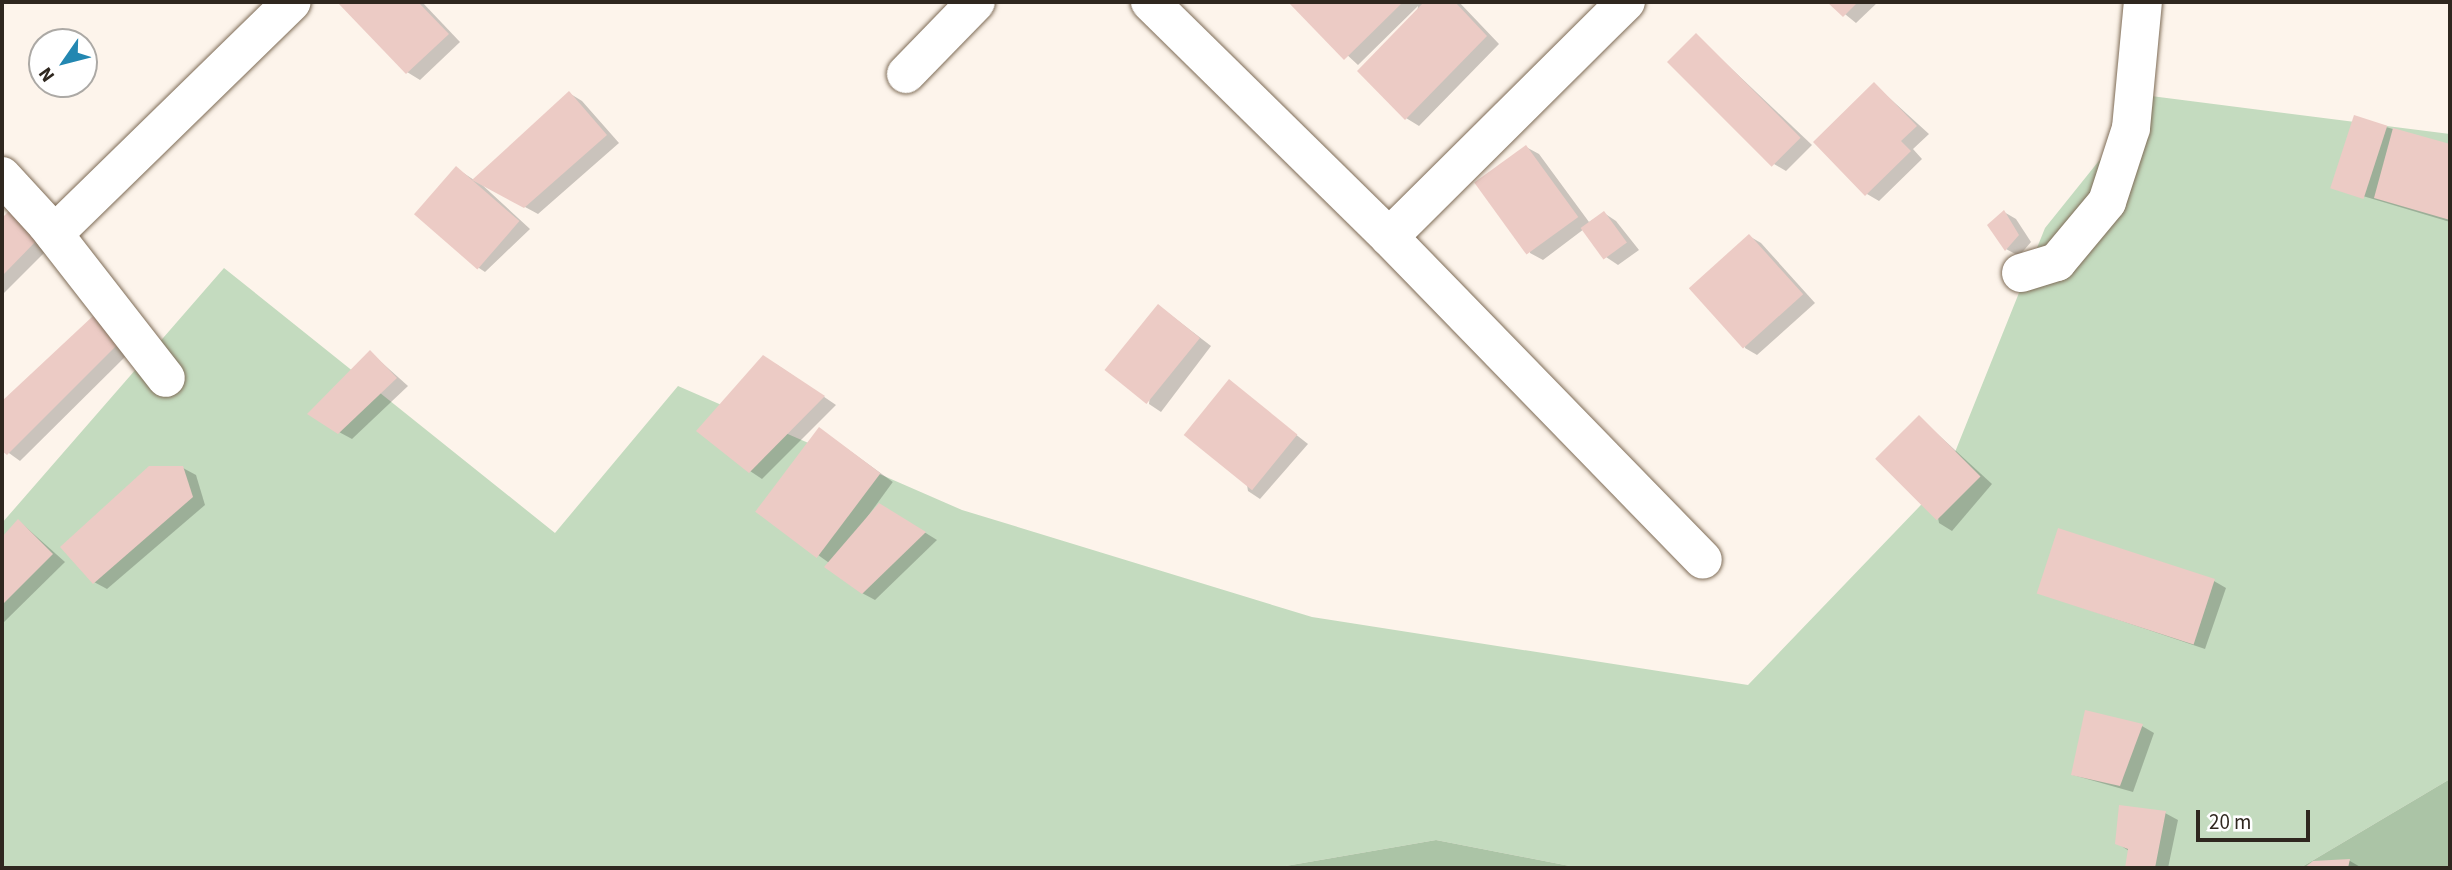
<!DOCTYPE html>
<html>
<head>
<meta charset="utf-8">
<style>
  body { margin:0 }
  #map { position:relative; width:2452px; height:870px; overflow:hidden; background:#fdf4eb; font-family:"Source Sans 3",sans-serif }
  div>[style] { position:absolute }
  .green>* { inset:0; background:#c4dbbf }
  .forest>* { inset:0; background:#abc4a6 }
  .shadow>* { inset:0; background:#0003; transform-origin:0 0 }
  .building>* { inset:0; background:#eccbc5; transform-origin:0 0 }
  .roads { filter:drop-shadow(0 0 2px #7e6c57) drop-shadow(0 0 2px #7e6c57) }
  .street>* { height:38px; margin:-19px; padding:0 19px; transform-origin:19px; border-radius:19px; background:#fff }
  span { translate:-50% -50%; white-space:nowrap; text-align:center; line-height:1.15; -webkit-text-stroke:5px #fff; paint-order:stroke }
  .frame { position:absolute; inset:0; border:4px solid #2f271f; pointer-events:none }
  .north { position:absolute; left:28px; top:28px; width:70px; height:70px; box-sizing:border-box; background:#fff; border:2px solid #aca9a5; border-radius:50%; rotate:235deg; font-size:19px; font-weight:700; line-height:28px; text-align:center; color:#2f271f }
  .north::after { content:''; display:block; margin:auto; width:24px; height:32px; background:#2387b1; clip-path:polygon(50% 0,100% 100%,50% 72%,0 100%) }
  .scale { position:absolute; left:2196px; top:810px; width:114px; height:32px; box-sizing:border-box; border:4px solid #2f271f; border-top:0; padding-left:9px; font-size:21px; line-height:24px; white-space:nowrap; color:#2f271f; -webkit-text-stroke:5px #fff; paint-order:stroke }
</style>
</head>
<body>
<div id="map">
  <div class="green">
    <i style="clip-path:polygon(2151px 96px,2450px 134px,2450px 779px,2300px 868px,1580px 868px,1436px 840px,1274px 868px,2px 868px,2px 523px,224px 268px,555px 533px,678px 386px,962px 510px,1312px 617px,1748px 685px,1943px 482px,2045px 228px)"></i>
  </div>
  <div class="forest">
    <i style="clip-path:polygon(2450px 779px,2450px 868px,2300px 868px)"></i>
    <i style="clip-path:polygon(1436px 840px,1580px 868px,1274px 868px)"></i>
  </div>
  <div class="shadow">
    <i style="clip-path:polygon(340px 2px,422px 2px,460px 42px,420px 80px,407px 72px)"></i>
    <i style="clip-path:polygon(1290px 2px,1459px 2px,1499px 44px,1419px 126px,1406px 118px,1418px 6px,1358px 65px)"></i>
    <i style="clip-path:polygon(1830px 2px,1878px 2px,1856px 23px)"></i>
    <i style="clip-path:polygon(1697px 36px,1812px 145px,1786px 171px,1774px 164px)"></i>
    <i style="clip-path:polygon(1874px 84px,1929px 134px,1913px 149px,1922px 159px,1879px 201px,1867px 194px)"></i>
    <i style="clip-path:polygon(569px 93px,582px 101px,619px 143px,538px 214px,479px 182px,530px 229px,485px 272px,473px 264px,456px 168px,474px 180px)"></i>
    <i style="clip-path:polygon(2386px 127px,2450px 146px,2450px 222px,2336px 188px)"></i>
    <i style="clip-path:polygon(1526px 147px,1539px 154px,1589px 222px,1604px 213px,1616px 221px,1639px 250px,1618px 265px,1606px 257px,1584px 229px,1543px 260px,1530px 253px)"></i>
    <i style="clip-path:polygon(12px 210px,52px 245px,3px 294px,2px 220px)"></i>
    <i style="clip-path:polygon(2004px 212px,2016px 219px,2031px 242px,2019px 256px,2006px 249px)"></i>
    <i style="clip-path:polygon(1749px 236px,1761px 243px,1815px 303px,1757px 355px,1745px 348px)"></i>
    <i style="clip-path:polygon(1159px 306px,1211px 346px,1161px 412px,1149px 404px)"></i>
    <i style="clip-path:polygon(94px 318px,133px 349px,20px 461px,2px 448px,2px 404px)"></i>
    <i style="clip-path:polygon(370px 352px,408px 386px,352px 439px,339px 432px)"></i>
    <i style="clip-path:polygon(776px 364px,836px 405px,762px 479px,750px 471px)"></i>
    <i style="clip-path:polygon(1229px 382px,1308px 444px,1260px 499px,1248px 491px)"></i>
    <i style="clip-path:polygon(1919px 417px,1992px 484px,1952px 531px,1939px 523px)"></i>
    <i style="left:820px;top:429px;width:90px;height:103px;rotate:36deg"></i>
    <i style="clip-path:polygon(183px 468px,196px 475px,205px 505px,107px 589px,94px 582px)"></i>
    <i style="clip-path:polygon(892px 512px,937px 540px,875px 600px,862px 593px)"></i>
    <i style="clip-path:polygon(19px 521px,65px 562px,2px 624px,2px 539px)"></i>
    <i style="clip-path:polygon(2214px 581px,2226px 588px,2205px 649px,2039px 593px)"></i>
    <i style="clip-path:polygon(2142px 726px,2154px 733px,2133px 792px,2073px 775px)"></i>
    <i style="clip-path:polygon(2165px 813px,2178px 820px,2168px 868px,2127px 868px,2129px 851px,2117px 843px)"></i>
    <i style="clip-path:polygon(2350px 861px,2362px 868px,2306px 868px,2313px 862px)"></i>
  </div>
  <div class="building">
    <i style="clip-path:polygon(337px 2px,418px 2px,449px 34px,406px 74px)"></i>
    <i style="clip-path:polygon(1288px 2px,1403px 2px,1344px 60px)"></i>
    <i style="clip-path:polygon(1424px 2px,1455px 2px,1487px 36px,1405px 120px,1357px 71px)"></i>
    <i style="clip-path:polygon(1827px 2px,1858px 2px,1843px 17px)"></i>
    <i style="left:1696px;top:33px;width:148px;height:41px;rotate:45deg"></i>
    <i style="clip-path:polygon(1874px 82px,1917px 126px,1901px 141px,1911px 151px,1865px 196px,1813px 142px)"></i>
    <i style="clip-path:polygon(569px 91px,607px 135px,524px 208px,472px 180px)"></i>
    <i style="left:2354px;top:115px;width:35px;height:77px;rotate:18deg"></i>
    <i style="clip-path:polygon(2393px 128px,2450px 144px,2450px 220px,2374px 198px)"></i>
    <i style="left:1526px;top:145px;width:89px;height:64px;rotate:54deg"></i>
    <i style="left:456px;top:166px;width:84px;height:64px;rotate:41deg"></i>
    <i style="clip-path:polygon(12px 208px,40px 237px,2px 276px,2px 218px)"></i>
    <i style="clip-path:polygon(2004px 210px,2019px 235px,2005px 251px,1987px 225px)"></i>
    <i style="left:1604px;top:211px;width:39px;height:29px;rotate:54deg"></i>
    <i style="left:1749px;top:234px;width:81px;height:81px;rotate:48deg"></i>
    <i style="left:1158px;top:304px;width:54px;height:85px;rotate:39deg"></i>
    <i style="clip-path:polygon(93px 316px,121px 341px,7px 455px,2px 451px,2px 401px)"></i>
    <i style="clip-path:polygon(370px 350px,397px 378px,338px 434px,307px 414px)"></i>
    <i style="clip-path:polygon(763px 355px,825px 396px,749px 473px,696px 431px)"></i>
    <i style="left:1229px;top:379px;width:88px;height:72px;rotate:39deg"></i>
    <i style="left:1919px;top:415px;width:87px;height:62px;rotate:45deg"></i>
    <i style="left:819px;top:427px;width:77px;height:106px;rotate:37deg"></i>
    <i style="clip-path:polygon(149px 466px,183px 466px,193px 497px,93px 584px,60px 547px)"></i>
    <i style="clip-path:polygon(879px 503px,926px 532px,862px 594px,824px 567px)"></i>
    <i style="clip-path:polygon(18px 519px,53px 554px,2px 605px,2px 537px)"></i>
    <i style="left:2058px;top:528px;width:165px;height:69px;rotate:18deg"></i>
    <i style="clip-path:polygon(2085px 710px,2143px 724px,2120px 786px,2071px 775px)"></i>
    <i style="clip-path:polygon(2119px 805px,2166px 811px,2155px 868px,2125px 868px,2128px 849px,2115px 844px)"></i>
    <i style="clip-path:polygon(2350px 859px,2348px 868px,2304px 868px,2313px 861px)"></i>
  </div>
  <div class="roads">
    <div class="street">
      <i style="left:1150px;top:2px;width:335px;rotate:44.5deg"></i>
      <i style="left:1389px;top:237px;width:450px;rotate:45.8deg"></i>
      <i style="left:906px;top:74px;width:100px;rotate:-45.8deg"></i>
      <i style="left:2px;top:176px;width:65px;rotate:47.5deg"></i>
      <i style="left:46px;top:224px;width:195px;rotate:52.1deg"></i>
      <i style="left:54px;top:234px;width:332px;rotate:-44.3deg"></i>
      <i style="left:1389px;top:237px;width:334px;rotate:-44.8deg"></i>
      <i style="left:2021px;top:273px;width:38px;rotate:-17deg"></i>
      <i style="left:2057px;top:262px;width:78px;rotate:-50.2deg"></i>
      <i style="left:2107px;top:202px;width:78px;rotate:-72deg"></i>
      <i style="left:2131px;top:128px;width:127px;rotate:-84.6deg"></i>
    </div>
  </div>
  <div class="frame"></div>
  <div class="north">N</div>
  <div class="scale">20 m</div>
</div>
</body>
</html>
